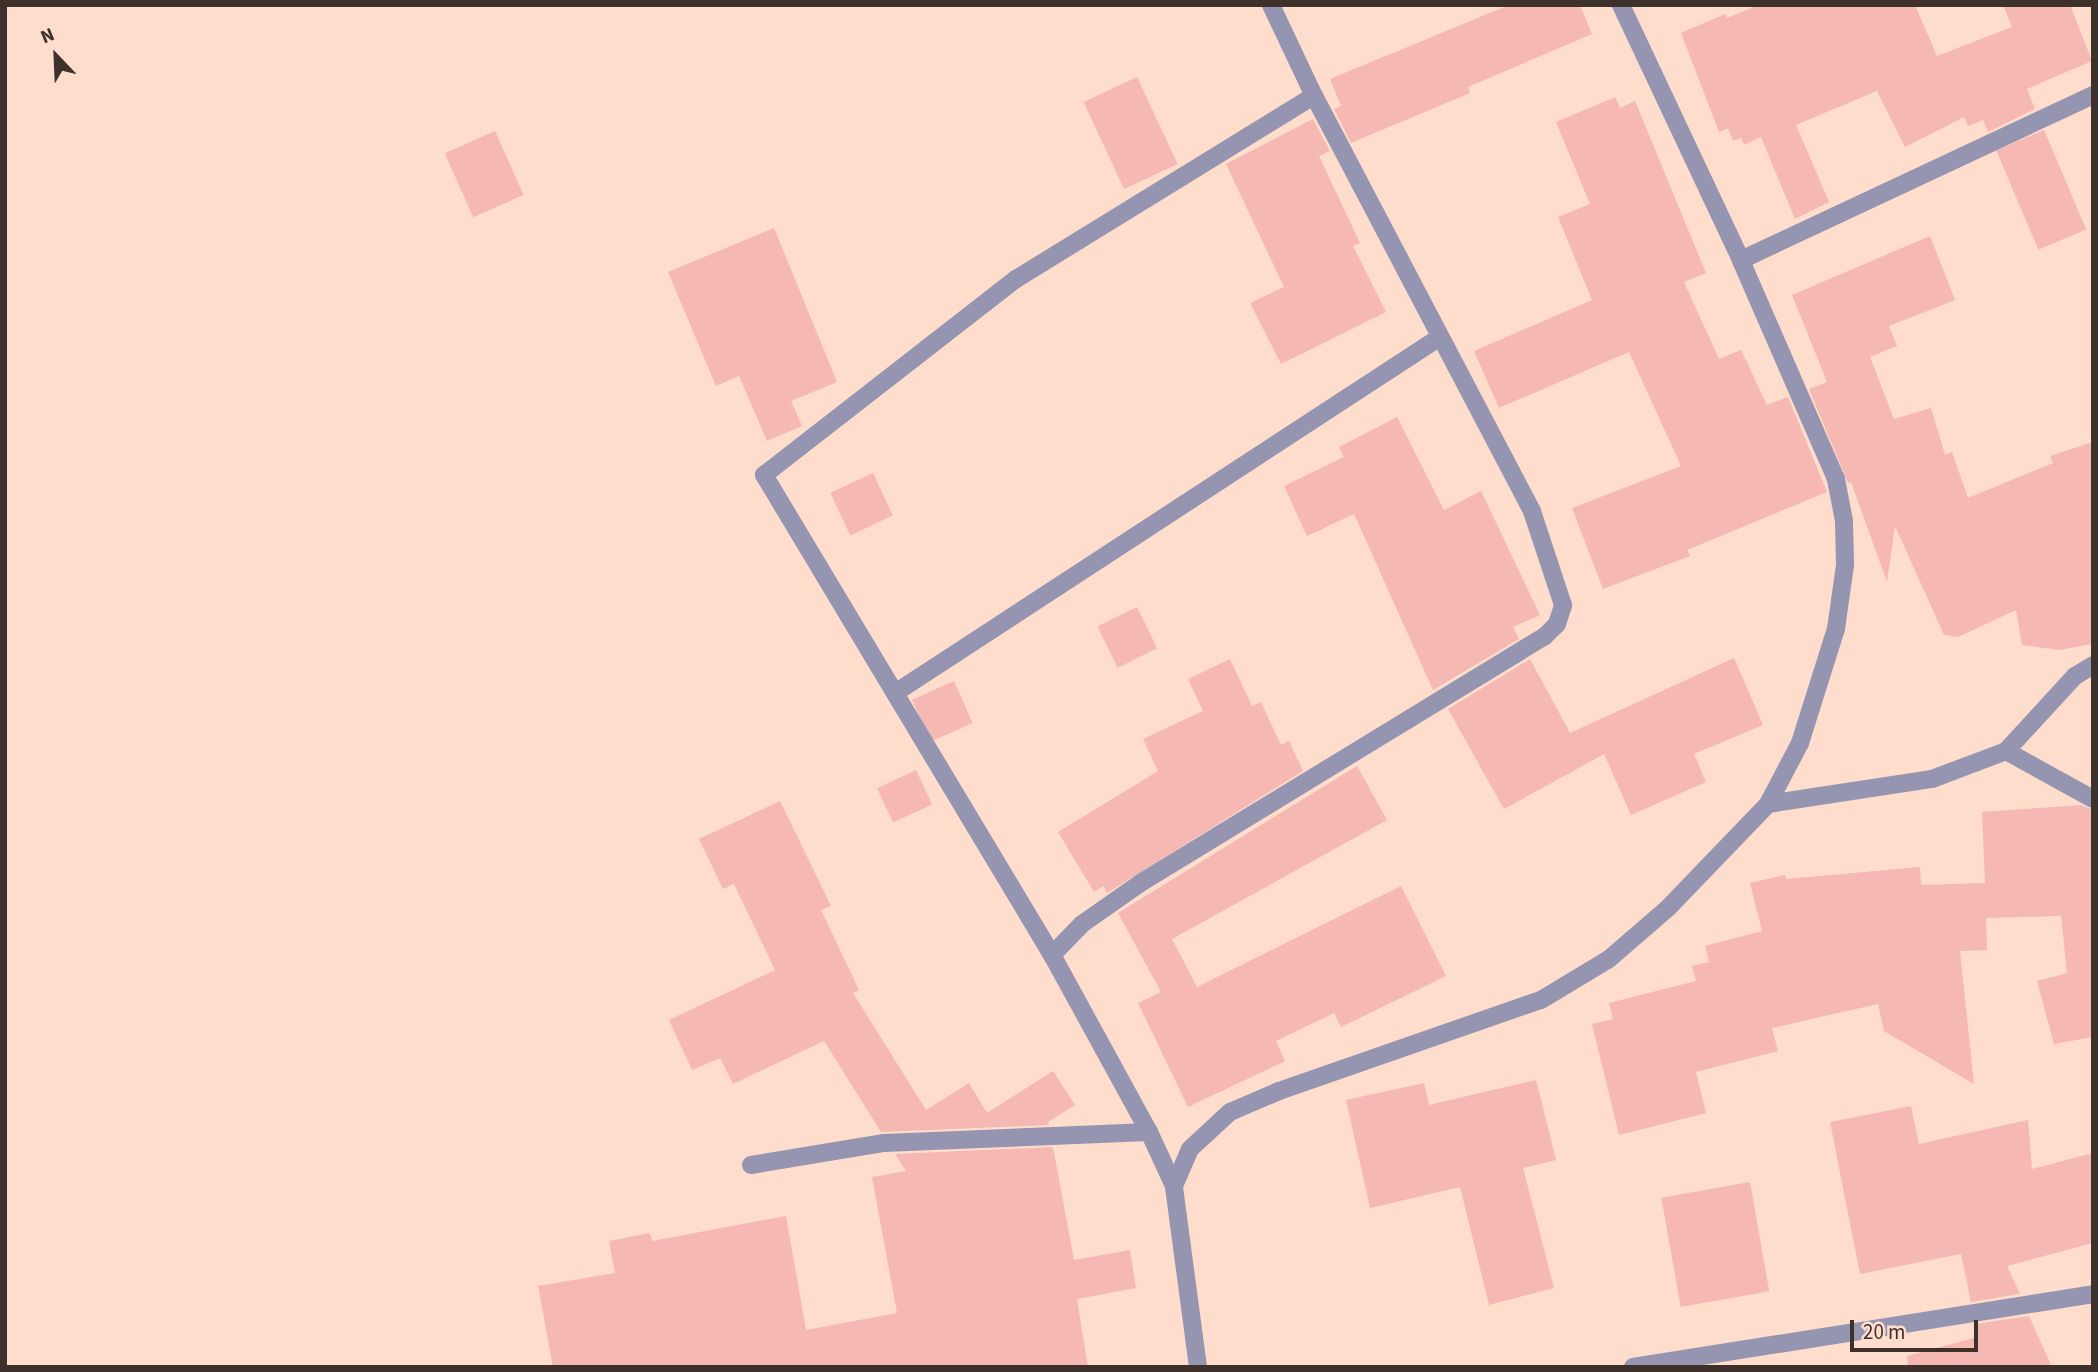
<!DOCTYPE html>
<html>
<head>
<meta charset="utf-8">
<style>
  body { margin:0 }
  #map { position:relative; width:2098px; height:1372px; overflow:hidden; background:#feddcc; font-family:"Source Sans 3",sans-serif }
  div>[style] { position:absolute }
  .building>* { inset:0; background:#f5b8b3; transform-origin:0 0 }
  .minor>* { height:18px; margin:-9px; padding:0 9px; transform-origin:9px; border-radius:9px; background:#9595b1 }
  span { translate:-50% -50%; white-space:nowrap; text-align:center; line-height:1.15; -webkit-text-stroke:5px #feddcc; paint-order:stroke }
  .frame { position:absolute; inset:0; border:7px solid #3e312b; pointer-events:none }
  .north { position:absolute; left:21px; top:21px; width:70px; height:70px; -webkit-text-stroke:5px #feddcc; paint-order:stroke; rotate:337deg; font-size:19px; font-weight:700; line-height:28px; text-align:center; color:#3e312b }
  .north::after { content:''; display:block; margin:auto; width:24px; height:32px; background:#3e312b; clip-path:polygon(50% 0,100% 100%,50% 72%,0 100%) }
  .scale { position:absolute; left:1850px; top:1320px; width:128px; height:32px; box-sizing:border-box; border:4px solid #3e312b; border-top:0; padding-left:9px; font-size:21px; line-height:24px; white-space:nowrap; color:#3e312b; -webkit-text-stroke:5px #feddcc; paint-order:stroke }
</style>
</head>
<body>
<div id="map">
  <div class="building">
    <i style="clip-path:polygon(1509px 5px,1580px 5px,1592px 34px,1468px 87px,1470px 93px,1351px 143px,1334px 109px,1341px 106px,1330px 79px)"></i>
    <i style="clip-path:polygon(1759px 5px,1915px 5px,1937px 56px,2012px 27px,2003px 5px,2070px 5px,2092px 61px,2027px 89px,2035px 109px,1988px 132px,1983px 120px,1968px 126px,1964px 117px,1905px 147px,1877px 91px,1796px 125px,1829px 202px,1795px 219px,1761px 137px,1744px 145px,1741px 138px,1733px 141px,1728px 128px,1719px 132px,1681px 33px,1725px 14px,1727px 18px)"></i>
    <i style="left:1137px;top:77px;width:96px;height:59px;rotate:65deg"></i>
    <i style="clip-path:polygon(1615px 97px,1620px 108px,1635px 101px,1706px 273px,1684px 282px,1719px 359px,1741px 350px,1767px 405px,1788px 397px,1827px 492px,1687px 550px,1690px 556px,1603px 589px,1572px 508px,1681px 466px,1629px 352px,1499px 408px,1474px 351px,1592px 300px,1558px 217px,1590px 204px,1556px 122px)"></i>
    <i style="clip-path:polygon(1313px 119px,1330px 151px,1319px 156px,1360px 243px,1353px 246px,1386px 312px,1281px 364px,1250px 303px,1284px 287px,1226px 164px)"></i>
    <i style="left:2044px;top:130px;width:108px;height:52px;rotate:67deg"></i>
    <i style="left:495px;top:131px;width:70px;height:55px;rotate:66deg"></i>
    <i style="clip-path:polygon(774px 228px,837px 382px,791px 401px,802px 426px,767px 441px,739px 376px,716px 386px,668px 272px)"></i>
    <i style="clip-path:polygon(1930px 236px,1955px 300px,1889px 326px,1897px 346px,1870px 357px,1894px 419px,1931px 408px,1945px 455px,1952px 452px,1968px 498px,2053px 463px,2050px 456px,2093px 442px,2093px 644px,2059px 650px,2022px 645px,2016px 610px,1958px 637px,1944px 635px,1895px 526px,1887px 582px,1851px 482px,1848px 483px,1809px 389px,1827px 382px,1792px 295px)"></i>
    <i style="clip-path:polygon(1397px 417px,1444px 510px,1481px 491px,1540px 615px,1513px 627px,1519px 639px,1433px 690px,1354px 514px,1307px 536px,1284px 486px,1344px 457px,1339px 447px)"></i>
    <i style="left:873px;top:473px;width:47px;height:47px;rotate:65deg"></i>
    <i style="left:1137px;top:607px;width:46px;height:44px;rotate:64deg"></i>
    <i style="clip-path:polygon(1734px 658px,1763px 725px,1694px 754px,1706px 782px,1631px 815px,1604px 754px,1504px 809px,1448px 709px,1530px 659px,1570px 733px)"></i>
    <i style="clip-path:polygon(1230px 659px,1252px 706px,1261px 702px,1281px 745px,1289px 741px,1303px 771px,1107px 893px,1104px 886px,1094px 892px,1058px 832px,1158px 771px,1143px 739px,1203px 711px,1188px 679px)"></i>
    <i style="left:954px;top:681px;width:46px;height:46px;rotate:66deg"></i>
    <i style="clip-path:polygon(1357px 766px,1387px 820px,1172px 939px,1197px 987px,1401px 886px,1446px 976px,1341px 1027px,1334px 1013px,1276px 1041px,1285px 1061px,1188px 1107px,1138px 1003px,1161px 992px,1118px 913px)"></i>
    <i style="left:916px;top:770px;width:38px;height:43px;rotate:65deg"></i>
    <i style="clip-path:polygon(780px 801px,831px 906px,821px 910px,859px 990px,853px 993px,926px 1110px,969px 1083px,987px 1113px,1053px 1071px,1075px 1105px,1048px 1122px,1049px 1125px,881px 1132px,824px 1041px,733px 1084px,720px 1058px,692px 1070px,669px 1020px,775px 970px,734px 884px,723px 889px,699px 839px)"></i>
    <i style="clip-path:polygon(2081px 805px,2093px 810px,2093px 1037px,2054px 1044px,2037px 981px,2067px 973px,2061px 916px,1986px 918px,1987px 950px,1960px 951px,1974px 1084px,1884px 1031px,1878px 1004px,1772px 1028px,1778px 1051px,1696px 1072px,1706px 1113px,1619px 1135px,1592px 1024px,1613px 1019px,1609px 1003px,1696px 981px,1692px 966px,1709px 962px,1705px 946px,1762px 931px,1750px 883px,1785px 875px,1786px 879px,1920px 867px,1921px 885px,1985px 883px,1982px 812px)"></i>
    <i style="clip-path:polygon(1536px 1080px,1556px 1160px,1523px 1168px,1554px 1288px,1489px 1305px,1460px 1187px,1370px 1208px,1346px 1100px,1424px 1083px,1429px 1105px)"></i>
    <i style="clip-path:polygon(1911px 1106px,1919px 1144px,2028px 1120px,2032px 1169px,2093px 1153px,2093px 1243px,2007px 1266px,2020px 1294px,1971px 1302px,1961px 1254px,1860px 1274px,1830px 1122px)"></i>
    <i style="clip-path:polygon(1053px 1147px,1074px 1260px,1130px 1250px,1136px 1288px,1077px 1299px,1088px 1367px,553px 1367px,538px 1286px,615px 1273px,609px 1241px,650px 1233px,652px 1241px,786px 1216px,806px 1330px,897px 1313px,872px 1177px,906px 1171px,895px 1154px)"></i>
    <i style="left:1750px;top:1182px;width:111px;height:90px;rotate:80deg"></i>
    <i style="clip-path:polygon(2029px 1316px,2052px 1367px,1908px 1367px,1907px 1356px,1978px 1337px,1975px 1324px)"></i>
  </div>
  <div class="minor">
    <i style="left:1741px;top:260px;width:389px;rotate:-25.1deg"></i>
    <i style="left:895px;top:693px;width:651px;rotate:-33.15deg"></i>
    <i style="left:2006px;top:751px;width:99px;rotate:28.9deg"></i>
    <i style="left:1768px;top:804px;width:166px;rotate:-8.7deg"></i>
    <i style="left:1932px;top:779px;width:79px;rotate:-20.7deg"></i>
    <i style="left:2006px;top:751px;width:102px;rotate:-47.4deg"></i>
    <i style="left:2075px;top:676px;width:21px;rotate:-31deg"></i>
    <i style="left:1052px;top:955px;width:43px;rotate:-45.9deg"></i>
    <i style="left:1082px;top:924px;width:73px;rotate:-35deg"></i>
    <i style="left:1142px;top:882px;width:471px;rotate:-31.4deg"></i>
    <i style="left:1544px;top:637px;width:18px;rotate:-45deg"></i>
    <i style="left:1557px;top:624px;width:20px;rotate:-72deg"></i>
    <i style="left:1563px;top:605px;width:99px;rotate:-108.3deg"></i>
    <i style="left:1532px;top:511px;width:469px;rotate:-117.7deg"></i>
    <i style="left:1314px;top:96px;width:101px;rotate:-115.3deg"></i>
    <i style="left:751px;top:1165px;width:135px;rotate:-9.4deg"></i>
    <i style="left:884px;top:1143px;width:265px;rotate:-2.4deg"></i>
    <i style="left:1174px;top:1186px;width:60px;rotate:-114.8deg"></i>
    <i style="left:1149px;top:1132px;width:202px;rotate:-118.7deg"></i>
    <i style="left:1052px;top:955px;width:560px;rotate:-120.96deg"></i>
    <i style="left:764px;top:475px;width:319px;rotate:-37.9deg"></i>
    <i style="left:1016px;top:279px;width:350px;rotate:-31.6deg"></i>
    <i style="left:1198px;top:1367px;width:183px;rotate:-97.6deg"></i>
    <i style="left:1174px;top:1186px;width:40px;rotate:-66.6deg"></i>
    <i style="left:1190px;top:1149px;width:54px;rotate:-42.8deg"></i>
    <i style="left:1230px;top:1112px;width:53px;rotate:-23.2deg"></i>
    <i style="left:1279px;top:1091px;width:277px;rotate:-19.2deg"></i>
    <i style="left:1541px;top:1000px;width:79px;rotate:-31.1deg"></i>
    <i style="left:1609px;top:959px;width:78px;rotate:-40.8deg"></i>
    <i style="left:1668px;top:908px;width:144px;rotate:-46.1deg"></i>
    <i style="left:1768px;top:804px;width:69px;rotate:-62.3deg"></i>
    <i style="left:1800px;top:743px;width:120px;rotate:-72.5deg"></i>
    <i style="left:1836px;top:629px;width:65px;rotate:-82deg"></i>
    <i style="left:1845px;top:565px;width:44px;rotate:-91.3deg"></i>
    <i style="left:1844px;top:521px;width:43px;rotate:-100.8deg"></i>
    <i style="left:1836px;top:479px;width:239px;rotate:-113.5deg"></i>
    <i style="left:1741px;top:260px;width:282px;rotate:-115.2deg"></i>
    <i style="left:1633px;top:1367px;width:466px;rotate:-9deg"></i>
  </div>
  <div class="frame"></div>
  <div class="north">N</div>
  <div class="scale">20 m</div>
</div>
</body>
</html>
